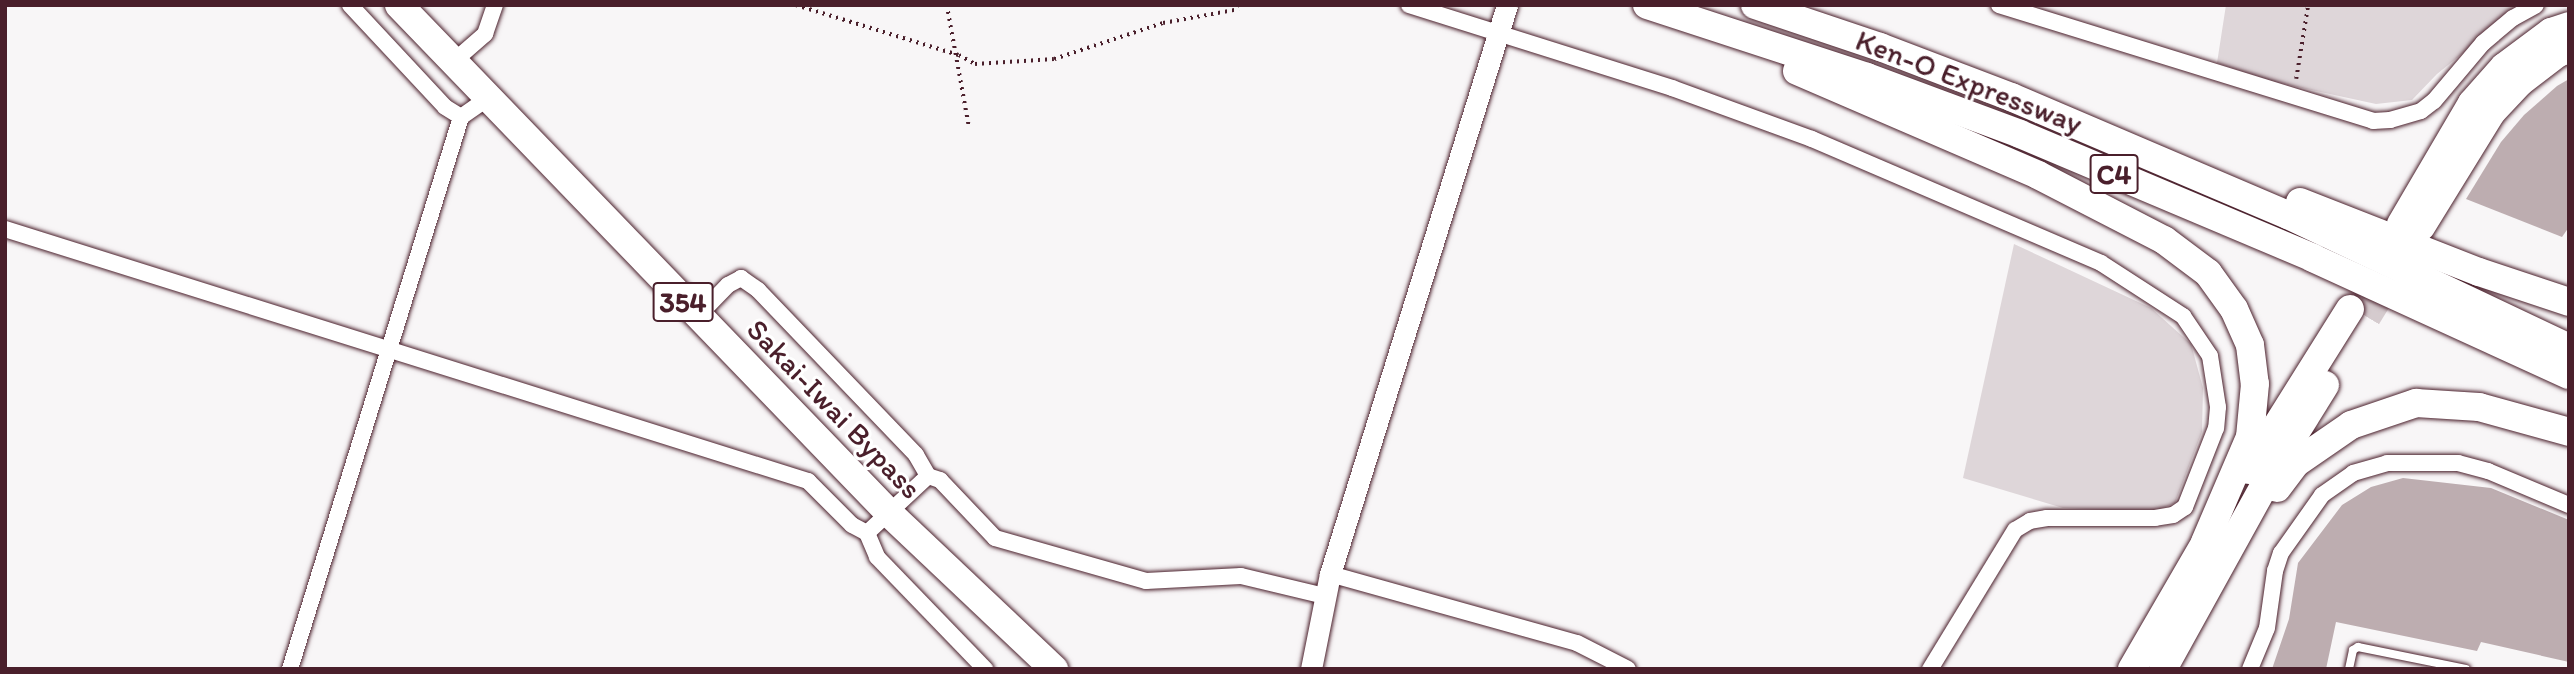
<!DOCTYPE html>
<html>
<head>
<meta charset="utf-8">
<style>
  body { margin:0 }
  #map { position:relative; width:2574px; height:674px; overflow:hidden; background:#f8f6f7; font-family:Itim,sans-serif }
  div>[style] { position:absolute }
  .green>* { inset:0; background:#ded6d9 }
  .water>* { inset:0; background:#bdadb0 }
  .highway-tunnel>* { height:28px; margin-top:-14px; transform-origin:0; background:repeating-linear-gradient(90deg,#d5cbce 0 28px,transparent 0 42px) }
  .path>* { height:3.5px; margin-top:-1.75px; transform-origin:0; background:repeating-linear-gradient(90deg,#4a1f2b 0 2px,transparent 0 7px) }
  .roads { filter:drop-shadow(0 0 2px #4a1f2b) drop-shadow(0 0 2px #4a1f2b) }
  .lane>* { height:8px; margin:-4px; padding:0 4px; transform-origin:4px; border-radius:4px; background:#fff }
  .street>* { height:16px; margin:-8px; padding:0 8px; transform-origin:8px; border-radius:8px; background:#fff }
  .secondary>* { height:21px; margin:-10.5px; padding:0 10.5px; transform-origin:10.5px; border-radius:10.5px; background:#fff }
  .highway>* { height:28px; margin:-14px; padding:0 14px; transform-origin:14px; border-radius:14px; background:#fff }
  span { translate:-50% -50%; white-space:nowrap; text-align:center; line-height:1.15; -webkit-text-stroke:6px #fff; paint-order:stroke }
  .shield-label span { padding:2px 5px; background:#fff; border:2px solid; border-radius:5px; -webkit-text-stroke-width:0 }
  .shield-label { font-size:28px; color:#4a1f2b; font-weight:700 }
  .street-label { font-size:30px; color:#4a1f2b }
  .frame { position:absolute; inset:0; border:7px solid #4a1f2b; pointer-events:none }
</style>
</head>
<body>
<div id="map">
  <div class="green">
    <i style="clip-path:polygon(2226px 5px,2522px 5px,2437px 74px,2412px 100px,2376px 104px,2275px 82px,2217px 63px)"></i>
    <i style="clip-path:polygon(2014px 244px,2151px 308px,2191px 344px,2203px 388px,2202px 432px,2175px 503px,2153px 512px,2063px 508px,1963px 478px)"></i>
  </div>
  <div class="water">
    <i style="clip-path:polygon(2569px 79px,2569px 227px,2562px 237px,2466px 199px,2501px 142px,2524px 115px,2557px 86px)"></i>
    <i style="clip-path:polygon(2403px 478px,2491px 488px,2569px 520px,2569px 662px,2481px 642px,2477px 651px,2336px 622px,2326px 669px,2272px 669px,2289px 619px,2298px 563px,2342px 505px,2371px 487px)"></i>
  </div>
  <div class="highway-tunnel">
    <i style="left:2367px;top:317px;width:54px;rotate:-58.7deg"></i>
  </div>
  <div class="path">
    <i style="left:796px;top:5px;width:170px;rotate:17.1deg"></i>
    <i style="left:959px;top:55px;width:18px;rotate:29deg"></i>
    <i style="left:975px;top:64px;width:79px;rotate:-3.6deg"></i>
    <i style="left:1054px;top:59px;width:115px;rotate:-18.3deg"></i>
    <i style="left:1163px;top:23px;width:77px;rotate:-10.4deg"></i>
    <i style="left:947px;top:5px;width:123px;rotate:79.7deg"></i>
    <i style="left:2296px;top:79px;width:75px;rotate:-80.8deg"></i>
  </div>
  <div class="roads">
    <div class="lane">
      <i style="left:2349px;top:669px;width:19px;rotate:-78deg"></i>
      <i style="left:2353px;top:650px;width:6px;rotate:-31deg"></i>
      <i style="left:2358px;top:647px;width:110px;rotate:11.5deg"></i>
    </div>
    <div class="street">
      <i style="left:350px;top:5px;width:139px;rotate:47deg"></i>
      <i style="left:445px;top:107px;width:19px;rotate:32deg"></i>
      <i style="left:1409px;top:5px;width:276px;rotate:17.5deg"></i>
      <i style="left:1672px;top:88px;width:149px;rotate:20deg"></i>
      <i style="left:1812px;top:139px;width:314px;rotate:23.2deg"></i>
      <i style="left:2101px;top:263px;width:98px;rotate:32.9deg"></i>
      <i style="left:2183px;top:316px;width:48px;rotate:56deg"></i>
      <i style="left:2210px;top:356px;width:52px;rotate:81.1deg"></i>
      <i style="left:2218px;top:407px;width:21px;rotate:95deg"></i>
      <i style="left:2216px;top:428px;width:85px;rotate:111.4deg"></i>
      <i style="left:2185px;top:507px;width:14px;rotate:146deg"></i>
      <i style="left:2173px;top:515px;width:18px;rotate:171deg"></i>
      <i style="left:2155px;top:518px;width:108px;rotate:180deg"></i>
      <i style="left:2047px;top:518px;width:17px;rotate:170deg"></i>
      <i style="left:2030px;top:521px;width:17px;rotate:149deg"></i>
      <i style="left:2015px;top:530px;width:163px;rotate:121.4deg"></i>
      <i style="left:1999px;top:5px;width:392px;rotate:17.2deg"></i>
      <i style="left:2373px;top:121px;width:17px;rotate:-3deg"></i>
      <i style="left:2390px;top:120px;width:32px;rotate:-16deg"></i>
      <i style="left:2421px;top:111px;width:16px;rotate:-38deg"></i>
      <i style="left:2434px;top:101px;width:76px;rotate:-49.8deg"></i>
      <i style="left:2483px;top:43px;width:39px;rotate:-40deg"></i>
      <i style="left:2513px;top:18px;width:26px;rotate:-29deg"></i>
      <i style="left:453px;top:62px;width:43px;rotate:-41.2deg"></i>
      <i style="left:485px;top:34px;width:31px;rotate:-71deg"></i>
      <i style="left:5px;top:229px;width:842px;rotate:17.42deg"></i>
      <i style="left:808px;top:481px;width:62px;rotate:45deg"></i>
      <i style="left:852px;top:525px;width:17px;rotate:28deg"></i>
      <i style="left:867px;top:533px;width:83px;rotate:-43.1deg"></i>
      <i style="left:928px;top:476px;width:13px;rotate:18deg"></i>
      <i style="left:940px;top:480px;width:80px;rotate:46.5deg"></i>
      <i style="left:995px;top:538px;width:157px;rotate:15.9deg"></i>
      <i style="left:1146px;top:581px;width:95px;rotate:-3deg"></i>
      <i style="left:1241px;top:576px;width:86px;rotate:13.4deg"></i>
      <i style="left:697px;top:317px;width:45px;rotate:-45.9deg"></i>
      <i style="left:728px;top:285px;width:15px;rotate:-28deg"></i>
      <i style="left:741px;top:278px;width:21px;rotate:35deg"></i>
      <i style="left:758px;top:290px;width:228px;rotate:46.2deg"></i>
      <i style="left:916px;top:455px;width:24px;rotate:60deg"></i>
      <i style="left:867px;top:533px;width:26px;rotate:67deg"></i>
      <i style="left:877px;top:557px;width:156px;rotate:46deg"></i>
      <i style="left:1330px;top:574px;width:256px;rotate:15.6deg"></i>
      <i style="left:1577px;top:643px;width:57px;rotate:27deg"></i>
      <i style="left:290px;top:669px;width:578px;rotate:-72.79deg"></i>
      <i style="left:461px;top:117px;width:32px;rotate:-35deg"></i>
      <i style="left:2250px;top:669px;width:44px;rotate:-67.5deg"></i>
      <i style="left:2267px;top:628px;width:58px;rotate:-82deg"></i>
      <i style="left:2275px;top:571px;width:19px;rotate:-72deg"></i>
      <i style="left:2281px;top:553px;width:71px;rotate:-54.7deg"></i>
      <i style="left:2322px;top:495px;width:38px;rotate:-35deg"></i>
      <i style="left:2353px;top:473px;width:35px;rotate:-16deg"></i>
      <i style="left:2387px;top:463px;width:71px"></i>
      <i style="left:2458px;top:463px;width:31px;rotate:15deg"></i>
      <i style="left:2488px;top:471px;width:88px;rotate:22.8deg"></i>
    </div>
    <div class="secondary">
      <i style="left:1311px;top:669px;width:97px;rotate:-78.7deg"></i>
      <i style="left:1330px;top:574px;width:596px;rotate:-72.72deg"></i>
    </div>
    <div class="highway">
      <i style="left:399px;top:5px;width:707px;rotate:46.03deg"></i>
      <i style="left:890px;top:514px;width:226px;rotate:43.4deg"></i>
      <i style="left:1647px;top:5px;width:231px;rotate:18.1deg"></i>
      <i style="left:1867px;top:77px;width:163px;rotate:20.4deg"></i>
      <i style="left:2020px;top:134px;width:318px;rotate:22.9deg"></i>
      <i style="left:2313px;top:258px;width:281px;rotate:24.6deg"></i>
      <i style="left:1755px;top:5px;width:132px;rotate:18.6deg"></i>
      <i style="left:1880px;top:47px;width:140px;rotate:20.9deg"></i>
      <i style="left:2011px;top:97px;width:301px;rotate:23.1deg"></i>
      <i style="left:2288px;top:215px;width:311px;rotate:25.3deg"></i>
      <i style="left:1797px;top:71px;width:262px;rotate:23.3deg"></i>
      <i style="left:2038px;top:175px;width:142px;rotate:27.3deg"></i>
      <i style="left:2164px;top:240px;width:55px;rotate:36.9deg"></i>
      <i style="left:2208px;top:273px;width:44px;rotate:54.2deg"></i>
      <i style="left:2234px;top:309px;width:39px;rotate:66deg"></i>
      <i style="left:2250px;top:345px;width:39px;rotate:83deg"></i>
      <i style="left:2255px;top:384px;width:53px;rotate:95.4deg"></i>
      <i style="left:2250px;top:437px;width:114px;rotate:113.2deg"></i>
      <i style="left:2300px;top:202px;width:192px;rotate:21.4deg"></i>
      <i style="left:2479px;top:272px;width:95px;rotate:18.4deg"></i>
      <i style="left:2401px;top:224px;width:140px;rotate:-59.6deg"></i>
      <i style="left:2472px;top:103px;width:48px;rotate:-48.4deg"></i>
      <i style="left:2504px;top:67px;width:59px;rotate:-36.7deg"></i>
      <i style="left:2551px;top:32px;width:19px;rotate:-18deg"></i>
      <i style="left:2421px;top:227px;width:134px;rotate:-58.4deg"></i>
      <i style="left:2491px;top:113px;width:42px;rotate:-46.9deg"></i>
      <i style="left:2520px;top:82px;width:48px;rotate:-37.3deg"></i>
      <i style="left:2558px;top:53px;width:12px;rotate:-20deg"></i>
      <i style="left:2249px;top:470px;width:190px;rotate:-57.9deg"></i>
      <i style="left:2277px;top:488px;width:31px;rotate:-53deg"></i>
      <i style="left:2296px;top:463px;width:67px;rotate:-34.6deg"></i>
      <i style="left:2351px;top:425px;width:69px;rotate:-18.7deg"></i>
      <i style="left:2416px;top:403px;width:63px;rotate:3.6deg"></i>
      <i style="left:2479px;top:407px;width:93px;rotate:15.5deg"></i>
      <i style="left:2132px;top:669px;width:165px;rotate:-59.9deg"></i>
      <i style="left:2163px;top:669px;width:234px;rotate:-61.1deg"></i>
      <i style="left:2276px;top:464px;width:93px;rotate:-58.2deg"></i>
    </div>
  </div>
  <div class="shield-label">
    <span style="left:2114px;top:174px">C4</span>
    <span style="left:683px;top:302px">354</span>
  </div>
  <div class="street-label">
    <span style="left:1969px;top:82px;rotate:21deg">Ken-O Expressway</span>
    <span style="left:834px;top:409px;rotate:46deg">Sakai-Iwai Bypass</span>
  </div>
  <div class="frame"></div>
</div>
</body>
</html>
